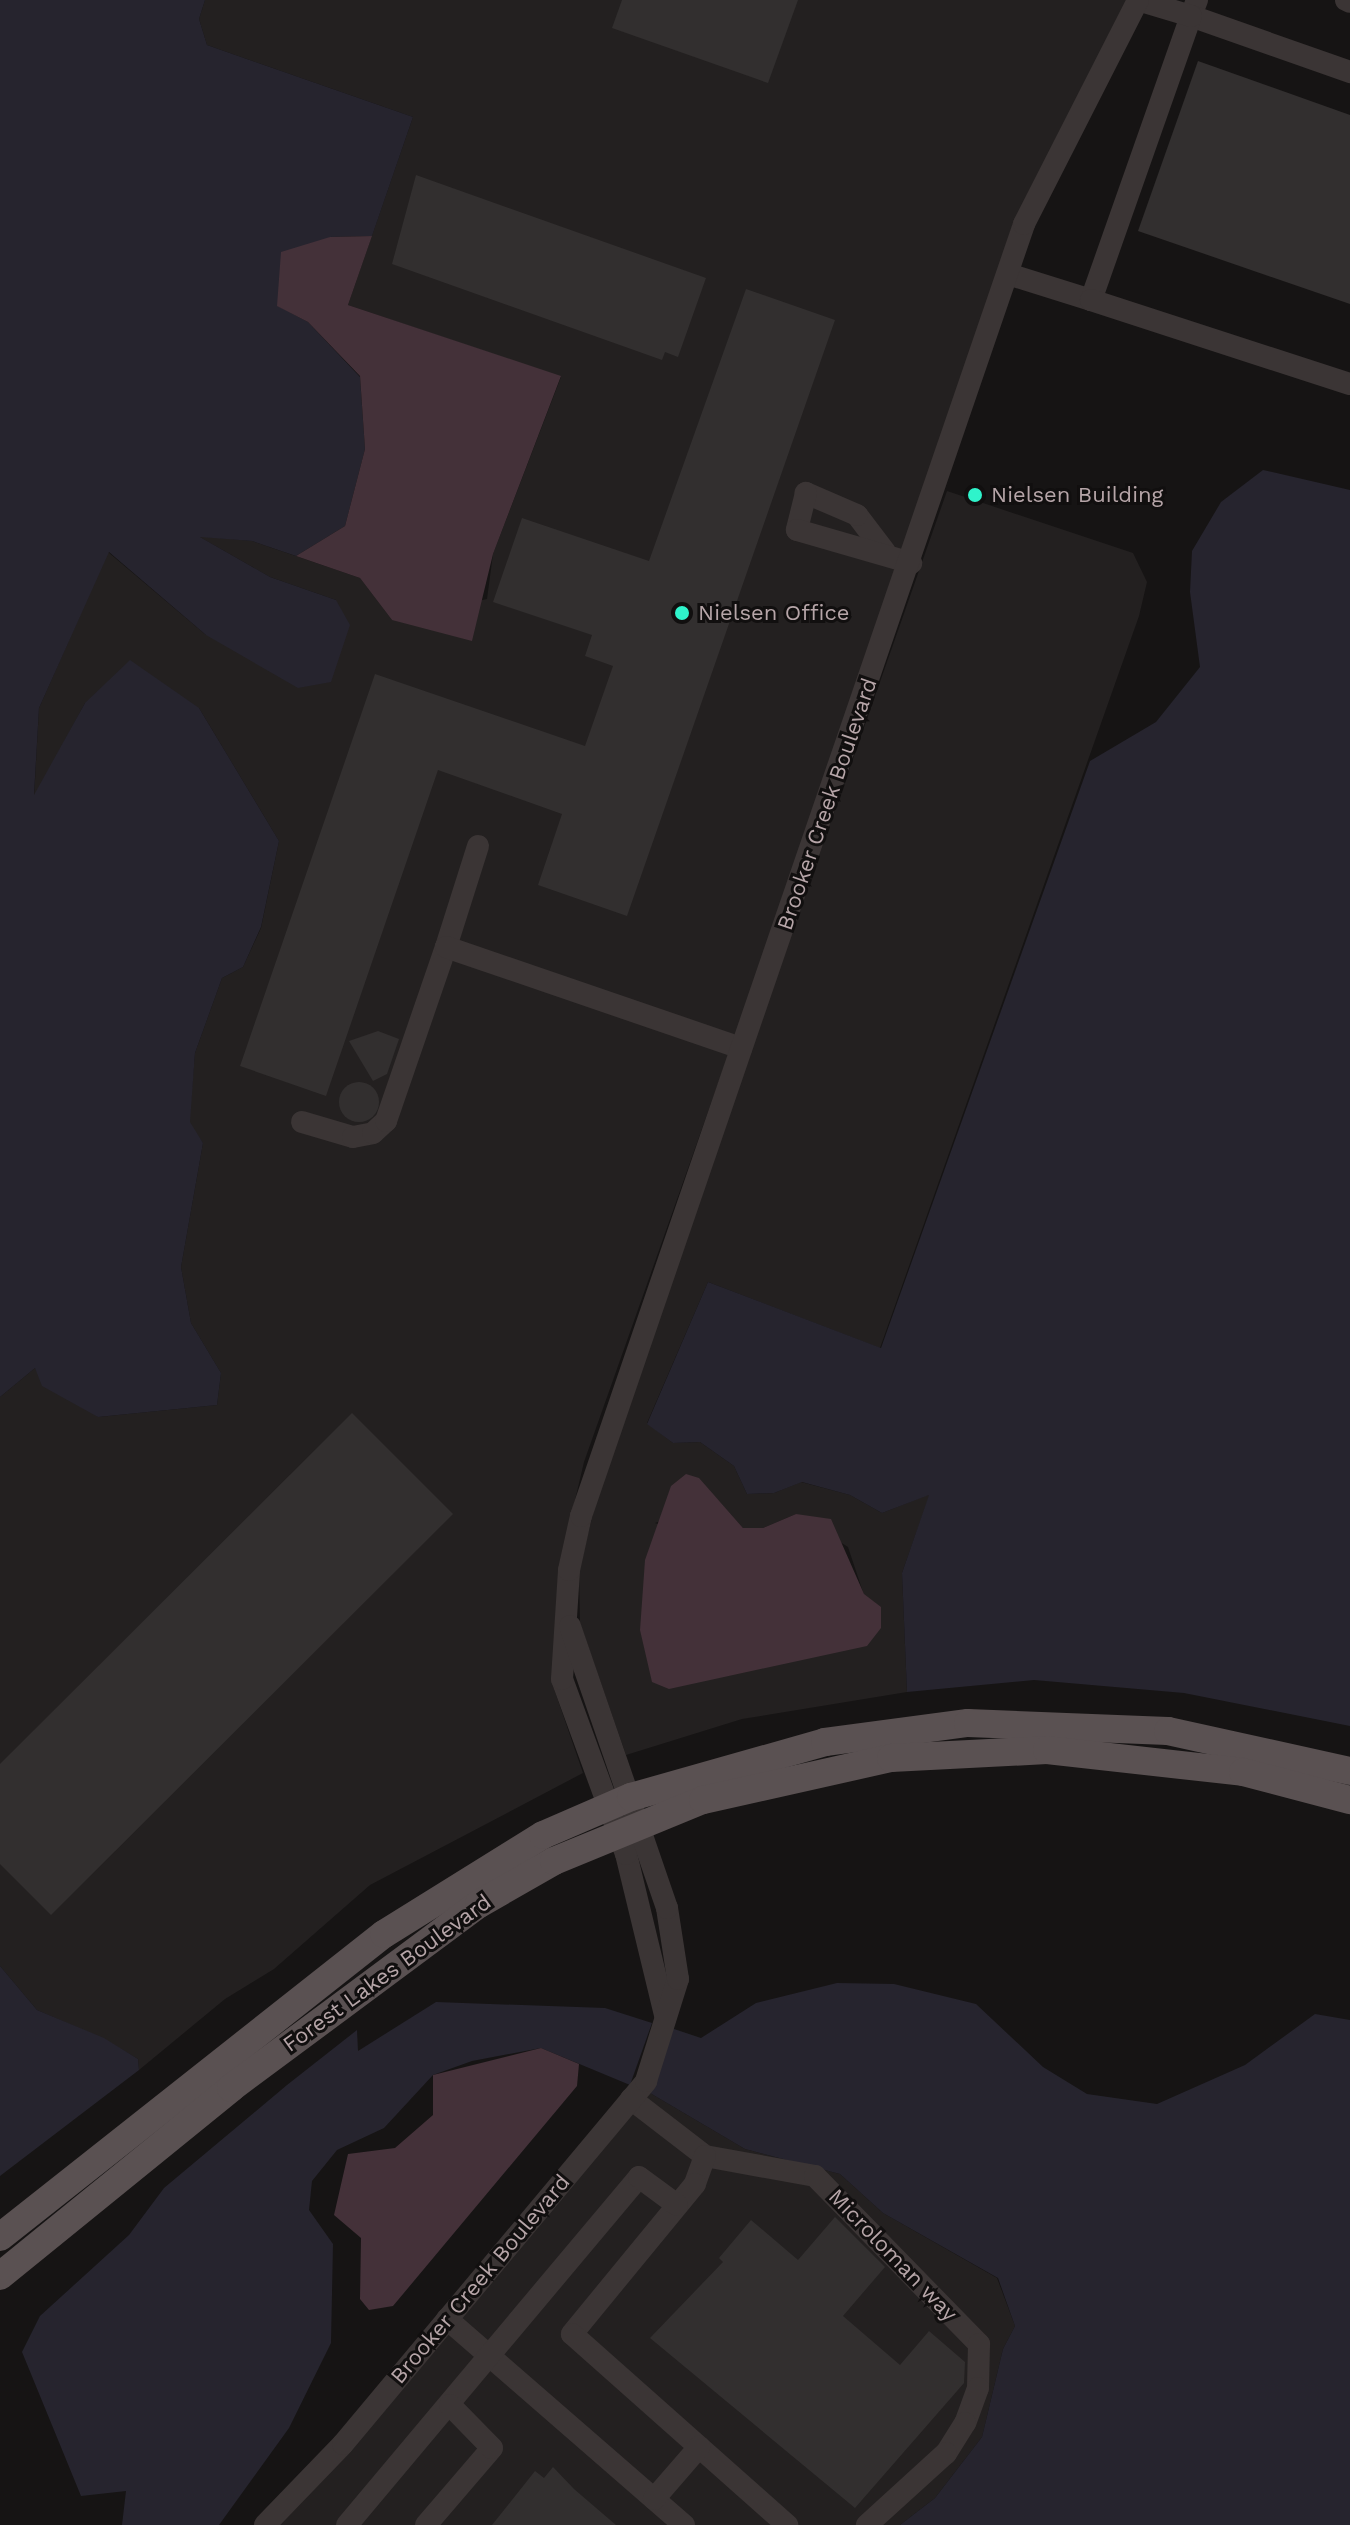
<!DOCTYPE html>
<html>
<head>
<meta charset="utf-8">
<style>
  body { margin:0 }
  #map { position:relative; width:1350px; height:2525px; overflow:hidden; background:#161414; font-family:"Work Sans",sans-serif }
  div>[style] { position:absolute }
  .built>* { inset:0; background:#232020 }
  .green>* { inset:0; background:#26242e }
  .water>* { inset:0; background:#443139 }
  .building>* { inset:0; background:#322f2f }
  .round { border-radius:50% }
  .minor>* { height:22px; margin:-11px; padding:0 11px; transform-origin:11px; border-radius:11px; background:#3b3535 }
  .major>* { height:28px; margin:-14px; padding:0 14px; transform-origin:14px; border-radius:14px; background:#5a5152 }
  .dots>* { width:22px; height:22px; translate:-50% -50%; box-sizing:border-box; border:4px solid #110f0f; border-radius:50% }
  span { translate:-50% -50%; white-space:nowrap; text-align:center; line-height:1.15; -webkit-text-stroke:6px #110f0f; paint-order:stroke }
  .poi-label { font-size:22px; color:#b6a5a8 }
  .left { translate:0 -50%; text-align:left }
  .street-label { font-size:22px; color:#b6a5a8 }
</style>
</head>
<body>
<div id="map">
  <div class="built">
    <i style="clip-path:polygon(205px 0,1127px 0,1014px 221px,845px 725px,584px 1462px,559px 1568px,552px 1683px,583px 1773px,370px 1885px,274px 1969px,225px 1999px,139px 2070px,138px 2059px,104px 2039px,37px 2010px,0 1966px,0 1397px,35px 1368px,98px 1417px,217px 1405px,221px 1373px,191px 1323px,181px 1267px,203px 1143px,189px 1123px,195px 1053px,222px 978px,243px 967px,261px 928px,279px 841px,199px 708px,85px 703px,34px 798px,39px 708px,108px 552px,206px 635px,336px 600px,270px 577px,198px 536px,252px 541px,360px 578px,392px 620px,487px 599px,493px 554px,561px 377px,348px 305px,413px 117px,207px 45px,199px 19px)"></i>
    <i style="clip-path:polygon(evenodd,947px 491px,1133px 553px,1147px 582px,1139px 616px,880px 1348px,708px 1282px,647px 1423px,673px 1443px,700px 1442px,734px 1466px,747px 1494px,774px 1493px,801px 1482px,850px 1495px,882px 1513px,930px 1494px,902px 1573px,907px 1692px,742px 1719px,626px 1755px,580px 1623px,579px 1571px,604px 1468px,947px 491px,718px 1500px,743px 1528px,763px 1528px,796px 1514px,848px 1547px,864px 1595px,655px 1523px,718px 1500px)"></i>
    <i style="clip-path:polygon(650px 2093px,745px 2149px,840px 2174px,883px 2213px,997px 2278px,1015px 2326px,1003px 2349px,982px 2437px,935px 2498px,900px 2525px,279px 2525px)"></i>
  </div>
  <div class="green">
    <i style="clip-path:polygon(0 0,205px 0,199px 19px,207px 45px,413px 117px,372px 236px,330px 237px,278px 306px,308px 322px,360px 377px,365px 449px,345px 526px,296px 556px,252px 541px,200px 537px,270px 577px,336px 600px,350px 625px,331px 682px,298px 688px,206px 635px,109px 552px,39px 708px,34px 795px,85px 703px,130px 660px,199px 708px,279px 841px,261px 927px,243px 967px,222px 978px,195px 1053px,190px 1122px,203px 1143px,181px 1267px,191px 1323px,221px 1373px,217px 1405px,98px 1417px,42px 1386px,35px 1368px,0 1397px)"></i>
    <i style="clip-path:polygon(1263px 470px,1350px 490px,1350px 1726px,1184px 1693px,1034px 1680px,907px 1692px,902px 1573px,929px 1495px,882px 1513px,850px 1495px,802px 1482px,774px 1493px,747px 1494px,734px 1466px,700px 1442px,673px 1443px,647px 1424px,708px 1282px,881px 1348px,1090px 761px,1156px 722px,1200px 667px,1190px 592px,1192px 551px,1221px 502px)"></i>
    <i style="clip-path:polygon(0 1966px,37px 2010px,104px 2038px,138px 2059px,139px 2070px,0 2176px)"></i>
    <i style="clip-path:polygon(837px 1983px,894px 1984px,976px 2004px,1043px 2067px,1087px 2094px,1157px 2104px,1245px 2065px,1315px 2014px,1350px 2020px,1350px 2525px,900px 2525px,935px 2498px,982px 2437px,1003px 2349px,1015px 2326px,998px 2278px,883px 2213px,840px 2174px,745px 2149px,650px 2093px,671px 2028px,701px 2038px,756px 2003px)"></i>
    <i style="clip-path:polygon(436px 2002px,605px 2008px,652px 2023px,630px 2085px,541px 2048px,472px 2061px,433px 2075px,384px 2128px,337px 2150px,312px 2181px,309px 2210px,333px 2244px,331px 2343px,289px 2428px,219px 2525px,122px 2525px,126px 2491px,81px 2496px,22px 2352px,40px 2316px,129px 2235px,164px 2188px,287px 2085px,357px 2030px,358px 2051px)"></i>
  </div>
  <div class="water">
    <i style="clip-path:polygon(372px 236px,348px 305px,561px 376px,493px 554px,472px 641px,392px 620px,360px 578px,296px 556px,345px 526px,365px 449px,360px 376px,308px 322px,277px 306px,281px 252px,330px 237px)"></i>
    <i style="clip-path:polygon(686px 1474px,699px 1478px,743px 1528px,763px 1528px,796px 1514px,831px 1519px,864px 1594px,881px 1607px,881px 1628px,867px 1646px,669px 1689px,652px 1682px,640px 1630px,645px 1560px,671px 1486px)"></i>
    <i style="clip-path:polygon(541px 2048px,579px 2064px,577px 2086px,393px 2306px,369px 2310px,360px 2299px,361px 2238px,334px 2215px,348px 2154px,395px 2148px,433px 2115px,433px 2075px)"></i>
  </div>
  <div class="building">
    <i style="clip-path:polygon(622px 0,798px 0,768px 83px,612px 28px)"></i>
    <i style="clip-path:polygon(1198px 61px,1350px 115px,1350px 304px,1138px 231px)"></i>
    <i style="clip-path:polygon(416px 175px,706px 278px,678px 357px,665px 352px,662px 360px,392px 264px)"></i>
    <i style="clip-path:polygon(746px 289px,835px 320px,627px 916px,538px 885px,562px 814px,438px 770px,326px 1096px,240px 1066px,375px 674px,585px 746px,613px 666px,585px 656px,592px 635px,493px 602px,522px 518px,649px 561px)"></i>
    <i style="clip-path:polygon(378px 1031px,399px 1039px,387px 1074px,373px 1081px,349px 1041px)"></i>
    <i class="round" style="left:339px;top:1082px;width:40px;height:40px"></i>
    <i style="clip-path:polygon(352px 1413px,453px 1514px,51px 1915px,0 1864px,0 1764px)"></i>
    <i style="clip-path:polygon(835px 2217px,885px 2267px,843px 2316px,900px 2365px,929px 2331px,965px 2362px,964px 2383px,855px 2508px,650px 2338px,723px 2262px,719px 2258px,751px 2220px,798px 2260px)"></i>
    <i style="clip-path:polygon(553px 2467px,574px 2489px,616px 2525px,492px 2525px,535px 2471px,544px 2478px)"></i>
  </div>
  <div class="minor">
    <i style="left:1197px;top:0;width:17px;rotate:111deg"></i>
    <i style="left:1191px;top:16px;width:169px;rotate:19.4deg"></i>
    <i style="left:1346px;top:0;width:4px;rotate:27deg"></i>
    <i style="left:1008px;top:274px;width:87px;rotate:17.4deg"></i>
    <i style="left:1091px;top:300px;width:301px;rotate:-70.6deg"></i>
    <i style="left:1191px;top:16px;width:55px;rotate:-163.2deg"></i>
    <i style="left:1091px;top:300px;width:272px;rotate:18deg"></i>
    <i style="left:885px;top:552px;width:46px;rotate:-127.1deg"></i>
    <i style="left:857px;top:515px;width:56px;rotate:-156.7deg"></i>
    <i style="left:806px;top:493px;width:38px;rotate:104deg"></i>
    <i style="left:797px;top:530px;width:119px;rotate:16.1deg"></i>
    <i style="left:446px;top:947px;width:106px;rotate:-72.4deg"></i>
    <i style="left:302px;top:1122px;width:53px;rotate:16.4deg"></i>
    <i style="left:353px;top:1137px;width:20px;rotate:-11deg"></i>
    <i style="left:373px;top:1133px;width:18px;rotate:-43deg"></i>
    <i style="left:386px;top:1121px;width:184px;rotate:-71deg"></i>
    <i style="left:446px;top:947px;width:312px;rotate:18.9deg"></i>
    <i style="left:665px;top:2015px;width:166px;rotate:-103.6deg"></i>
    <i style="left:626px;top:1854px;width:186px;rotate:-110.1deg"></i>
    <i style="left:562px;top:1679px;width:109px;rotate:-86.3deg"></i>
    <i style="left:569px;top:1570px;width:55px;rotate:-77.5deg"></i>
    <i style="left:581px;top:1516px;width:1366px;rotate:-71.07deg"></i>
    <i style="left:1024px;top:224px;width:251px;rotate:-63deg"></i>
    <i style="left:631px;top:2099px;width:93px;rotate:37.6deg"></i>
    <i style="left:705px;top:2156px;width:112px;rotate:10.3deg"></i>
    <i style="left:815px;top:2176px;width:235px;rotate:45.7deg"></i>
    <i style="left:979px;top:2344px;width:44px;rotate:91.3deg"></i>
    <i style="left:978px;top:2388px;width:37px;rotate:110deg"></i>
    <i style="left:965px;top:2423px;width:36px;rotate:122deg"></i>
    <i style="left:946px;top:2453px;width:107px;rotate:137.7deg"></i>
    <i style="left:705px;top:2156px;width:30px;rotate:110deg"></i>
    <i style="left:695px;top:2184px;width:194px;rotate:129.4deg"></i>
    <i style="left:572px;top:2334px;width:288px;rotate:41.6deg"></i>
    <i style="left:447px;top:2319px;width:314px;rotate:41deg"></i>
    <i style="left:654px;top:2499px;width:69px;rotate:-49.1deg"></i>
    <i style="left:265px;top:2525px;width:112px;rotate:-46.1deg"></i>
    <i style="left:343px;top:2444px;width:473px;rotate:-50.1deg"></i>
    <i style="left:646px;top:2081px;width:107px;rotate:-72.6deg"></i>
    <i style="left:678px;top:1979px;width:72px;rotate:-98.8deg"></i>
    <i style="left:667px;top:1908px;width:298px;rotate:-109deg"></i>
    <i style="left:347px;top:2525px;width:454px;rotate:-50deg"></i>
    <i style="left:639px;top:2177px;width:47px;rotate:36.4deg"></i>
    <i style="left:426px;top:2525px;width:101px;rotate:-49.4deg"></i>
    <i style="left:492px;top:2448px;width:60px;rotate:-134.3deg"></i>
  </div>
  <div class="major">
    <i style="left:0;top:2237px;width:489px;rotate:-38.3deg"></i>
    <i style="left:384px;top:1934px;width:187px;rotate:-31.9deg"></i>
    <i style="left:543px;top:1835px;width:96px;rotate:-23.4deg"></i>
    <i style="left:631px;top:1797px;width:202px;rotate:-15.8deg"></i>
    <i style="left:825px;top:1742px;width:144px;rotate:-7.6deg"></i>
    <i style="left:968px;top:1723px;width:200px;rotate:2.3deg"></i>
    <i style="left:1168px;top:1731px;width:186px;rotate:12.4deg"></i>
    <i style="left:0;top:2276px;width:298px;rotate:-39.1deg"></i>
    <i style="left:231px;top:2088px;width:309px;rotate:-36.6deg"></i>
    <i style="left:479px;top:1904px;width:86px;rotate:-29.8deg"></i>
    <i style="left:554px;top:1861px;width:161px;rotate:-22.3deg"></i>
    <i style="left:703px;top:1800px;width:193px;rotate:-12.6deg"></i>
    <i style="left:891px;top:1758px;width:156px;rotate:-2.9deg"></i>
    <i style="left:1047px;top:1750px;width:197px;rotate:6.4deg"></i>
    <i style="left:1243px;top:1772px;width:111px;rotate:14.7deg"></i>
  </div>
  <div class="dots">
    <i style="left:975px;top:495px;background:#2ff3cb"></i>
    <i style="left:682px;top:613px;background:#2ff3cb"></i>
  </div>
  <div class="poi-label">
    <span class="left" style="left:991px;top:495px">Nielsen Building</span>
    <span class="left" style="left:698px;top:613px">Nielsen Office</span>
  </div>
  <div class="street-label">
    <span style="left:827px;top:804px;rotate:-71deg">Brooker Creek Boulevard</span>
    <span style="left:387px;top:1973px;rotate:-36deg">Forest Lakes Boulevard</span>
    <span style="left:893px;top:2255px;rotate:46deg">Microloman way</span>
    <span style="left:480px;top:2279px;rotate:-50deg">Brooker Creek Boulevard</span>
  </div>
</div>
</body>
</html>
